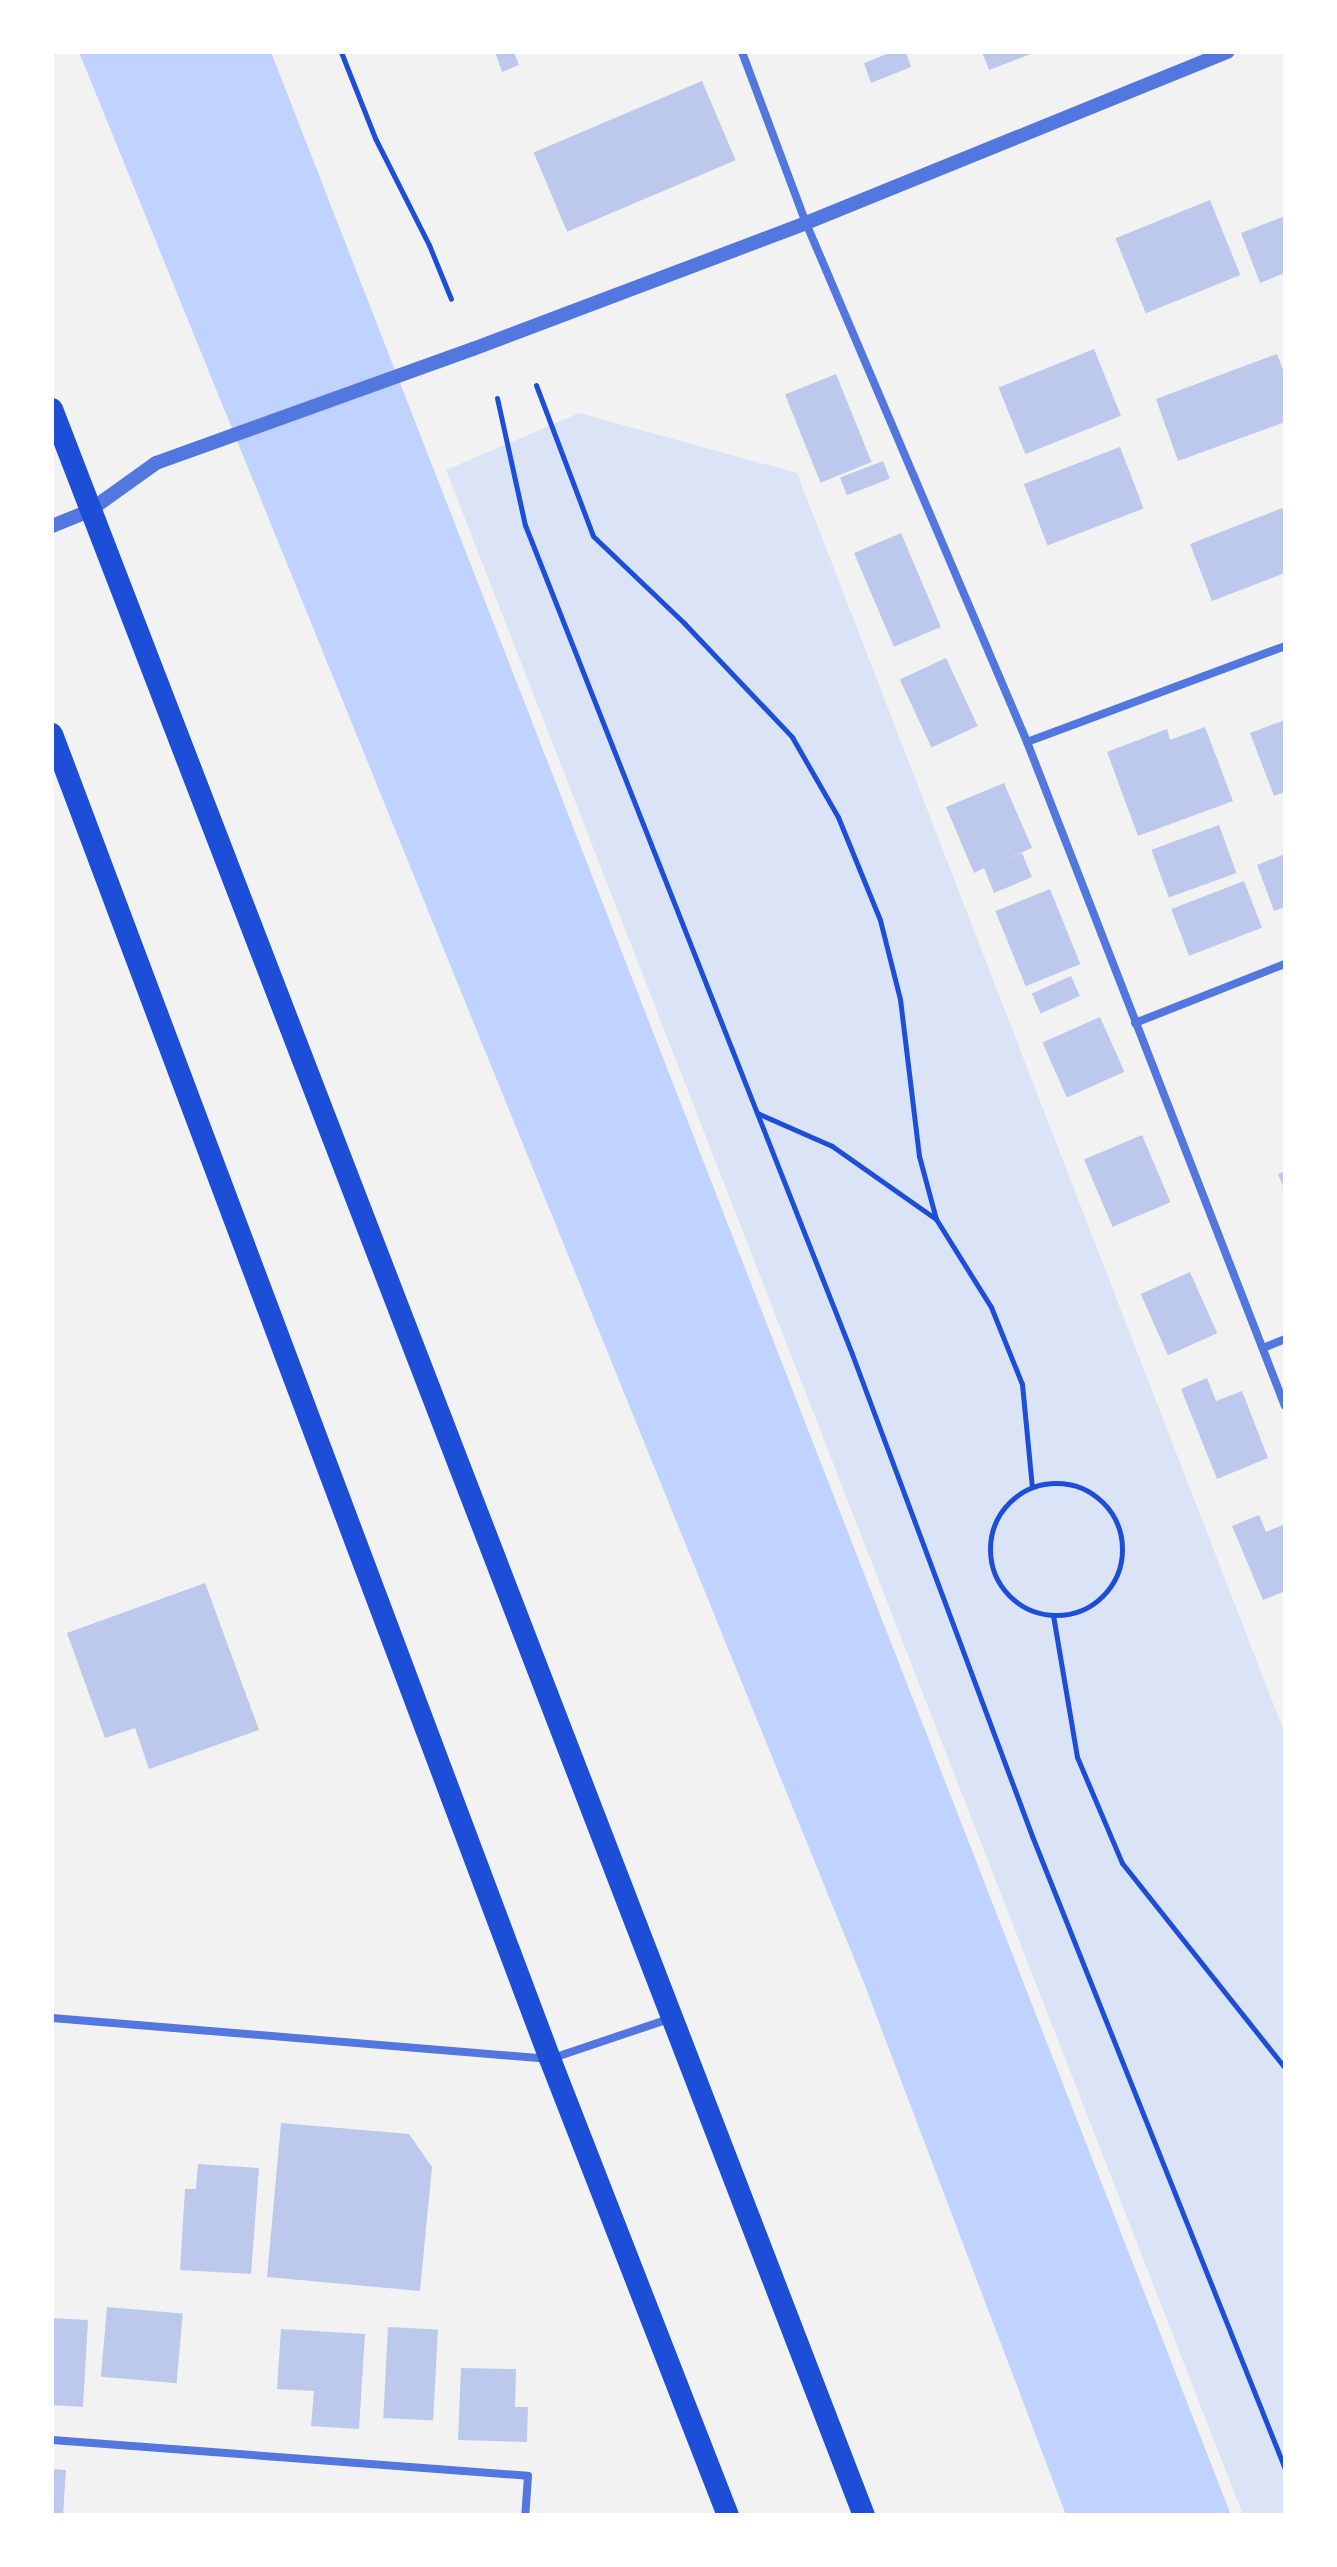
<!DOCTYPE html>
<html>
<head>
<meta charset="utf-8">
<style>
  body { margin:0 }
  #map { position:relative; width:1337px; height:2567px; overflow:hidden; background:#f2f2f2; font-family:Helvetica,sans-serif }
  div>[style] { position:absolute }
  .green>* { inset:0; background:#dbe4f7 }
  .water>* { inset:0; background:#bfd3fe }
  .building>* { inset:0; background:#bdc9ec; transform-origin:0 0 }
  .path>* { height:5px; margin:-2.5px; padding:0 2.5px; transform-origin:2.5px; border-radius:2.5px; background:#1d4ed8 }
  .path>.ring { margin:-2.5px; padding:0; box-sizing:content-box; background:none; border:5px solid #1d4ed8; border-radius:50% }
  .minor>* { height:8px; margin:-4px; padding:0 4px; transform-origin:4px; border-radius:4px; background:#5277de }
  .tertiary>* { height:14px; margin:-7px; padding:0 7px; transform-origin:7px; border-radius:7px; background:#5277de }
  .trunk>* { height:22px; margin:-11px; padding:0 11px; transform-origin:11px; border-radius:11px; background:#1d4ed8 }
  span { translate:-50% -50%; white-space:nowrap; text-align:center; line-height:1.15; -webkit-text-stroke:6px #fff; paint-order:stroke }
  .frame { position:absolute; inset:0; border:54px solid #fff; pointer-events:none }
</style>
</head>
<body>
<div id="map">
  <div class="green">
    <i style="clip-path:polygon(579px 413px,797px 473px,1285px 1734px,1285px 2515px,1243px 2515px,446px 470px)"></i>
  </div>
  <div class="water">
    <i style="clip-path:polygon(79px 52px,271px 52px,1231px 2515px,1066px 2515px,864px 1983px)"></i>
  </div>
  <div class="building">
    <i style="clip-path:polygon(495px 52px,514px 52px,519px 65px,502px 72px)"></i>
    <i style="clip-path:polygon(892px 52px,906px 52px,911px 67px,871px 83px,864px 63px)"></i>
    <i style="clip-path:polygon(982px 52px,1036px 52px,989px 70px)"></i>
    <i style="left:702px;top:81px;width:86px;height:183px;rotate:67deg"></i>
    <i style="left:1210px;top:200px;width:81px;height:102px;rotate:68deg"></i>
    <i style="clip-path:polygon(1285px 216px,1285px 273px,1260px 283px,1241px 233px)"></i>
    <i style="left:1094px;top:349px;width:72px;height:103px;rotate:68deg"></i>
    <i style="clip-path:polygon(1277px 354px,1285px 375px,1285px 422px,1178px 461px,1156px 399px)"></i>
    <i style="left:836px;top:374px;width:95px;height:55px;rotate:68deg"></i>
    <i style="left:1120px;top:447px;width:66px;height:103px;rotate:69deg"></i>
    <i style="left:883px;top:461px;width:19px;height:46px;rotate:69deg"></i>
    <i style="clip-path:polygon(1285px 507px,1285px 573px,1212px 601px,1190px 544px)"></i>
    <i style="left:901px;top:533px;width:102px;height:51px;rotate:67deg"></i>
    <i style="left:946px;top:658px;width:75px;height:51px;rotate:65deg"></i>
    <i style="clip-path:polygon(1285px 720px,1285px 792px,1274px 796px,1250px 733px)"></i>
    <i style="clip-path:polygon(1205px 727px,1233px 801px,1138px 836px,1107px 752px,1167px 729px,1170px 740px)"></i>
    <i style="clip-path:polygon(1004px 783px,1032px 848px,1006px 859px,1022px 853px,1032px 877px,994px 893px,984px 868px,974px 873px,946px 807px)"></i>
    <i style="left:1219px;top:825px;width:51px;height:72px;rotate:70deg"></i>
    <i style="clip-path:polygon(1285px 854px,1285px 907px,1274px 911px,1257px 865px)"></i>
    <i style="left:1244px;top:881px;width:50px;height:78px;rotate:69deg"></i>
    <i style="left:1050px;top:889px;width:81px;height:59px;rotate:68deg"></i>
    <i style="left:1071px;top:976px;width:22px;height:43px;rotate:66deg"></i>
    <i style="left:1100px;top:1017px;width:60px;height:63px;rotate:66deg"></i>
    <i style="left:1142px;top:1135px;width:73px;height:63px;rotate:67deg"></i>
    <i style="clip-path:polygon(1285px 1171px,1285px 1191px,1278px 1174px)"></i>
    <i style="left:1190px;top:1272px;width:67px;height:54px;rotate:66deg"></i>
    <i style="clip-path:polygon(1207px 1378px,1216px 1401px,1242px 1391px,1268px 1458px,1217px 1479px,1181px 1389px)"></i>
    <i style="clip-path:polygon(1259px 1515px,1266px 1532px,1285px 1524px,1285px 1591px,1263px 1600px,1232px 1526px)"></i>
    <i style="clip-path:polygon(205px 1583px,259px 1730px,149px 1769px,135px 1728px,105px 1738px,67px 1633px)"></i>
    <i style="clip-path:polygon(281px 2123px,409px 2134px,432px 2167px,420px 2291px,267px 2277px)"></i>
    <i style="clip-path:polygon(198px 2164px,259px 2168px,251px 2274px,180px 2270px,185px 2189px,196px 2189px)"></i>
    <i style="left:107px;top:2307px;width:76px;height:70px;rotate:5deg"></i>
    <i style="clip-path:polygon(52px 2318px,88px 2320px,83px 2407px,52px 2405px)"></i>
    <i style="left:388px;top:2327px;width:50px;height:91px;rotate:3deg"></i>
    <i style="clip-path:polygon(281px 2329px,365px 2334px,359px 2429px,311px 2426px,314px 2391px,277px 2389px)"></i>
    <i style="clip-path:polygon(461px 2368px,516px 2369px,515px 2407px,528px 2407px,527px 2442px,458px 2440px)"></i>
    <i style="clip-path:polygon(52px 2469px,66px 2470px,63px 2515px,52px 2515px)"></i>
  </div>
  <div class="path">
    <i style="left:341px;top:52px;width:92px;rotate:68.4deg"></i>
    <i style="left:375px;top:138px;width:120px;rotate:63.2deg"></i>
    <i style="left:429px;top:245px;width:58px;rotate:67.8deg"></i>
    <i style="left:536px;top:385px;width:161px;rotate:69.3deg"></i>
    <i style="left:593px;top:536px;width:126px;rotate:43.7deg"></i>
    <i style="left:684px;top:623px;width:157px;rotate:46.5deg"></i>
    <i style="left:792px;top:737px;width:92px;rotate:60.1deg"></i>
    <i style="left:838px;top:817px;width:111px;rotate:67.8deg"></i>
    <i style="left:880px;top:920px;width:81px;rotate:75.8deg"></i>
    <i style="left:900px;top:999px;width:158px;rotate:83.1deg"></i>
    <i style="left:919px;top:1156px;width:65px;rotate:74.9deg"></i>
    <i style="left:497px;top:398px;width:130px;rotate:77.6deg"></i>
    <i style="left:525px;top:525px;width:891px;rotate:68.47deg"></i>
    <i style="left:852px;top:1354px;width:515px;rotate:69.52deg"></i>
    <i style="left:1032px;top:1836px;width:682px;rotate:68.21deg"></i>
    <i style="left:757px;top:1113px;width:82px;rotate:23.7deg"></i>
    <i style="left:832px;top:1146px;width:127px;rotate:35.1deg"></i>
    <i style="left:936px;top:1219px;width:104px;rotate:58deg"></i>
    <i style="left:991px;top:1307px;width:83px;rotate:68.1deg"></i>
    <i style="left:1022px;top:1384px;width:103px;rotate:84.5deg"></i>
    <i class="ring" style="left:990px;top:1483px;width:127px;height:127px"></i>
    <i style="left:1053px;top:1615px;width:144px;rotate:80.4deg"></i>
    <i style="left:1077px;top:1757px;width:115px;rotate:67deg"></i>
    <i style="left:1122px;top:1863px;width:262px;rotate:51.5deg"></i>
  </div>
  <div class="minor">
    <i style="left:742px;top:52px;width:183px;rotate:69.5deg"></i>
    <i style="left:806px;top:223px;width:564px;rotate:66.93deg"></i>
    <i style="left:1027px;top:742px;width:712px;rotate:68.77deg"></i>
    <i style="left:1027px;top:742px;width:275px;rotate:-20.4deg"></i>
    <i style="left:1135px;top:1023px;width:161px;rotate:-21.5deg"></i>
    <i style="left:1263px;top:1348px;width:24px;rotate:-22deg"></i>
    <i style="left:52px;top:2018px;width:500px;rotate:4.7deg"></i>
    <i style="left:550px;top:2059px;width:129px;rotate:-18.6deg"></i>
    <i style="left:52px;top:2440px;width:477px;rotate:4.3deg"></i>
    <i style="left:528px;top:2476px;width:39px;rotate:94deg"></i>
  </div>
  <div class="tertiary">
    <i style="left:52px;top:526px;width:40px;rotate:-22deg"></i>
    <i style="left:89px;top:511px;width:82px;rotate:-35.6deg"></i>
    <i style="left:156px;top:463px;width:337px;rotate:-19.8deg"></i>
    <i style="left:473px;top:349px;width:356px;rotate:-20.7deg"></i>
    <i style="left:806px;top:223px;width:455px;rotate:-22.1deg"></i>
  </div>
  <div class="trunk">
    <i style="left:52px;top:409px;width:2257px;rotate:68.92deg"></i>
    <i style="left:52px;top:734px;width:1415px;rotate:69.4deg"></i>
    <i style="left:550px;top:2059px;width:490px;rotate:68.7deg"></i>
  </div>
  <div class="frame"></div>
</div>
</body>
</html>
